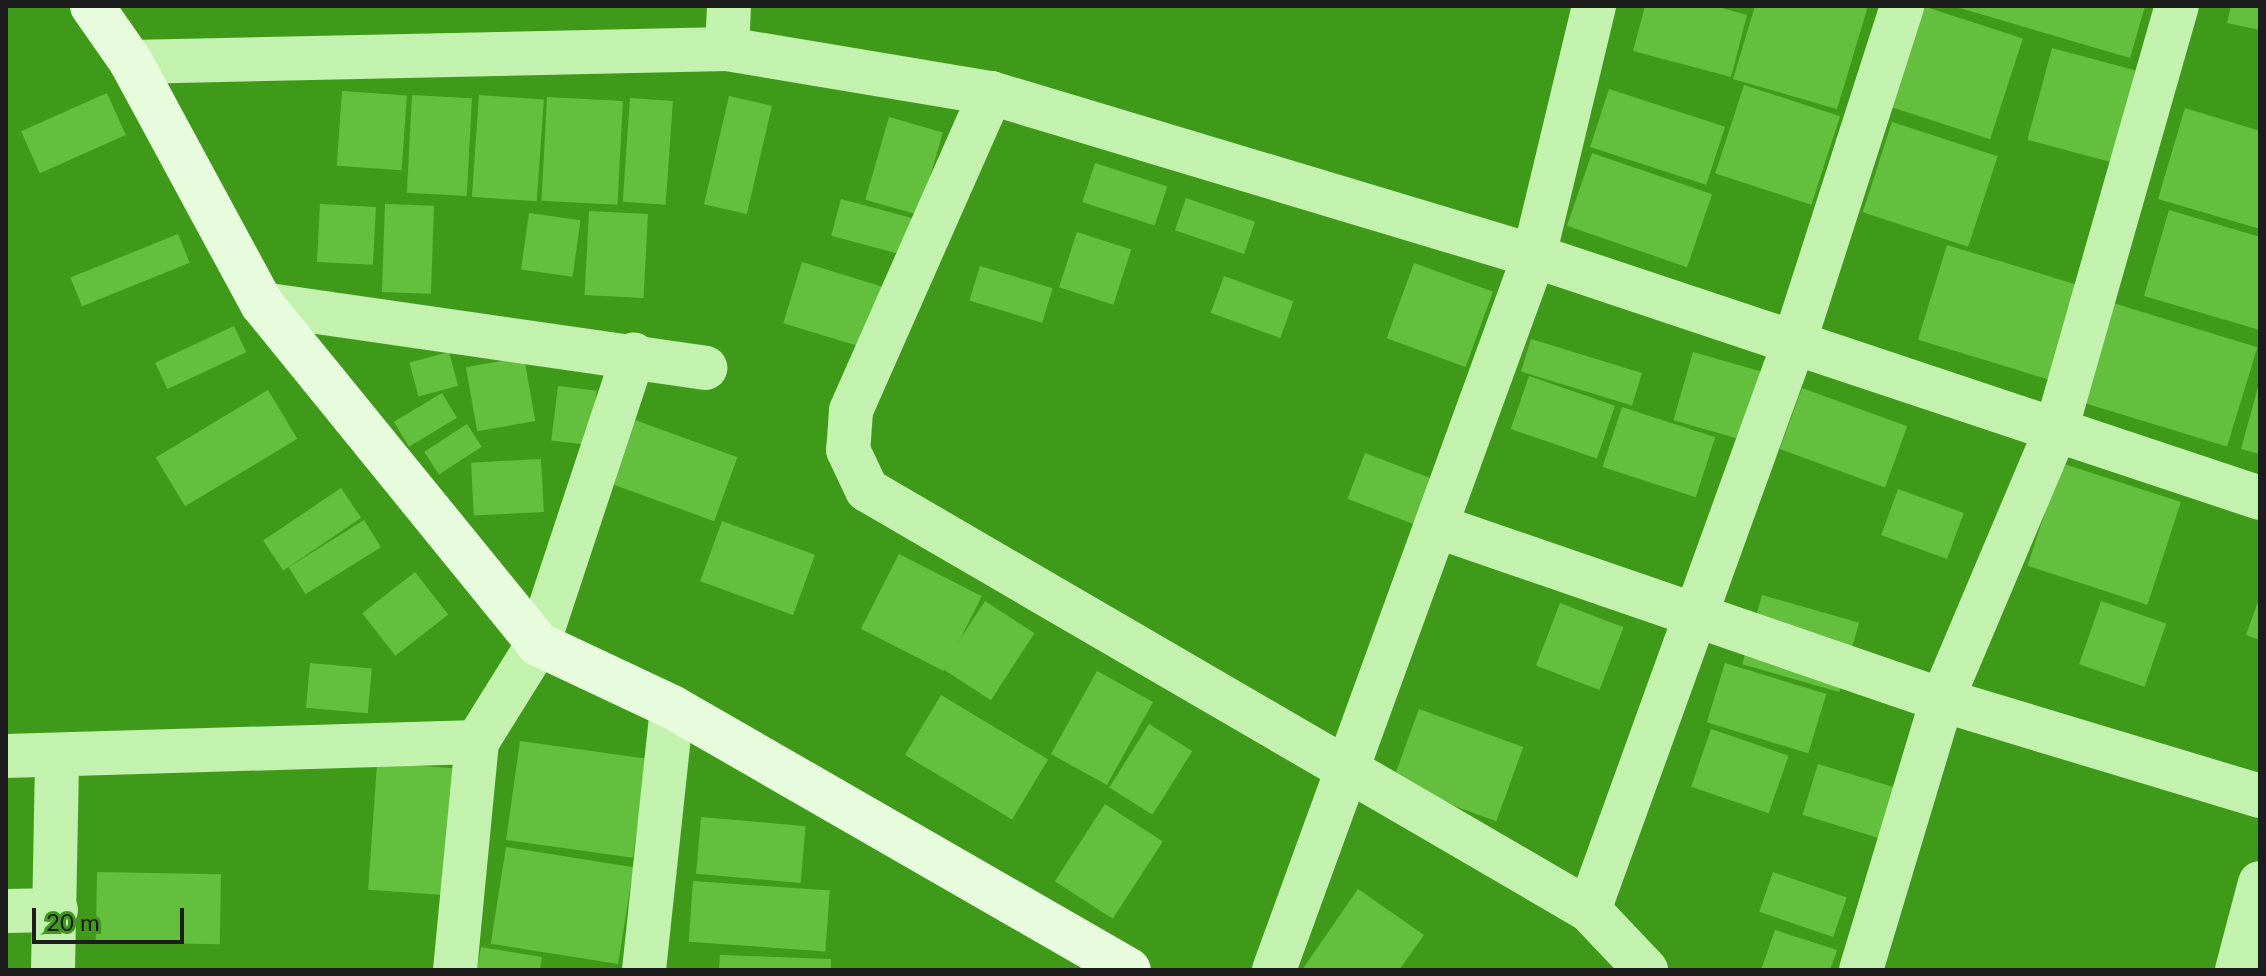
<!DOCTYPE html>
<html>
<head>
<meta charset="utf-8">
<style>
  body { margin:0 }
  #map { position:relative; width:2266px; height:976px; overflow:hidden; background:#3f9a19; font-family:Lato,sans-serif }
  div>[style] { position:absolute }
  .building>* { inset:0; background:#65bf3e; transform-origin:0 0 }
  .street>* { height:44px; margin:-22px; padding:0 22px; transform-origin:22px; border-radius:22px; background:#c3f1ae }
  .secondary>* { height:44px; margin:-22px; padding:0 22px; transform-origin:22px; border-radius:22px; background:#e6fcdd }
  span { translate:-50% -50%; white-space:nowrap; text-align:center; line-height:1.15; -webkit-text-stroke:7px #3f9a19; paint-order:stroke }
  .frame { position:absolute; inset:0; border:8px solid #1d1d1d; pointer-events:none }
  .scale { position:absolute; left:32px; top:908px; width:152px; height:36px; box-sizing:border-box; border:4px solid #1d1d1d; border-top:0; padding-left:10px; font-size:24px; line-height:28px; white-space:nowrap; color:#1d1d1d; -webkit-text-stroke:6px #3f9a19; paint-order:stroke }
</style>
</head>
<body>
<div id="map">
  <div class="building">
    <i style="clip-path:polygon(1645px 6px,1715px 6px,1747px 15px,1731px 77px,1633px 51px)"></i>
    <i style="clip-path:polygon(1755px 6px,1868px 6px,1837px 109px,1733px 79px)"></i>
    <i style="left:1923px;top:6px;width:105px;height:106px;rotate:18deg"></i>
    <i style="clip-path:polygon(1953px 6px,2145px 6px,2130px 58px)"></i>
    <i style="clip-path:polygon(2231px 6px,2260px 6px,2260px 30px,2227px 23px)"></i>
    <i style="left:2052px;top:48px;width:88px;height:95px;rotate:15deg"></i>
    <i style="left:1744px;top:85px;width:101px;height:93px;rotate:18deg"></i>
    <i style="left:1609px;top:89px;width:122px;height:61px;rotate:18deg"></i>
    <i style="left:342px;top:91px;width:65px;height:75px;rotate:4deg"></i>
    <i style="left:107px;top:93px;width:46px;height:94px;rotate:66deg"></i>
    <i style="left:412px;top:95px;width:60px;height:98px;rotate:3deg"></i>
    <i style="left:479px;top:95px;width:65px;height:102px;rotate:4deg"></i>
    <i style="left:729px;top:96px;width:44px;height:111px;rotate:13deg"></i>
    <i style="left:547px;top:97px;width:76px;height:104px;rotate:3deg"></i>
    <i style="left:630px;top:98px;width:43px;height:104px;rotate:4deg"></i>
    <i style="clip-path:polygon(2185px 108px,2260px 131px,2260px 229px,2158px 199px)"></i>
    <i style="left:889px;top:117px;width:56px;height:86px;rotate:16deg"></i>
    <i style="left:1892px;top:122px;width:111px;height:95px;rotate:18deg"></i>
    <i style="left:1592px;top:153px;width:127px;height:77px;rotate:19deg"></i>
    <i style="left:1095px;top:163px;width:76px;height:41px;rotate:18deg"></i>
    <i style="left:1186px;top:198px;width:73px;height:34px;rotate:19deg"></i>
    <i style="left:841px;top:199px;width:84px;height:38px;rotate:15deg"></i>
    <i style="left:320px;top:204px;width:56px;height:58px;rotate:3deg"></i>
    <i style="left:385px;top:204px;width:49px;height:88px;rotate:2deg"></i>
    <i style="clip-path:polygon(2169px 210px,2260px 237px,2260px 330px,2144px 296px)"></i>
    <i style="left:589px;top:211px;width:59px;height:84px;rotate:3deg"></i>
    <i style="left:529px;top:213px;width:52px;height:57px;rotate:8deg"></i>
    <i style="left:1077px;top:232px;width:57px;height:58px;rotate:18deg"></i>
    <i style="left:178px;top:234px;width:31px;height:116px;rotate:68deg"></i>
    <i style="left:1947px;top:245px;width:145px;height:99px;rotate:17deg"></i>
    <i style="left:802px;top:262px;width:92px;height:64px;rotate:17deg"></i>
    <i style="left:1414px;top:263px;width:84px;height:80px;rotate:20deg"></i>
    <i style="left:980px;top:266px;width:76px;height:36px;rotate:17deg"></i>
    <i style="left:1224px;top:276px;width:74px;height:39px;rotate:20deg"></i>
    <i style="left:2113px;top:303px;width:151px;height:104px;rotate:17deg"></i>
    <i style="left:234px;top:326px;width:29px;height:87px;rotate:65deg"></i>
    <i style="left:1531px;top:339px;width:116px;height:34px;rotate:17deg"></i>
    <i style="left:449px;top:352px;width:35px;height:41px;rotate:75deg"></i>
    <i style="left:1693px;top:352px;width:72px;height:71px;rotate:16deg"></i>
    <i style="left:524px;top:357px;width:65px;height:59px;rotate:80deg"></i>
    <i style="left:1529px;top:376px;width:91px;height:56px;rotate:19deg"></i>
    <i style="clip-path:polygon(2260px 380px,2260px 454px,2241px 449px)"></i>
    <i style="left:558px;top:386px;width:39px;height:55px;rotate:7deg"></i>
    <i style="left:1802px;top:388px;width:112px;height:65px;rotate:20deg"></i>
    <i style="left:268px;top:390px;width:57px;height:131px;rotate:59deg"></i>
    <i style="left:442px;top:393px;width:29px;height:56px;rotate:59deg"></i>
    <i style="left:1622px;top:407px;width:98px;height:63px;rotate:18deg"></i>
    <i style="left:635px;top:420px;width:109px;height:68px;rotate:20deg"></i>
    <i style="left:467px;top:424px;width:27px;height:51px;rotate:57deg"></i>
    <i style="left:1365px;top:453px;width:74px;height:49px;rotate:21deg"></i>
    <i style="left:541px;top:459px;width:53px;height:70px;rotate:87deg"></i>
    <i style="left:2061px;top:463px;width:126px;height:108px;rotate:18deg"></i>
    <i style="left:341px;top:488px;width:36px;height:94px;rotate:56deg"></i>
    <i style="left:1898px;top:489px;width:70px;height:49px;rotate:20deg"></i>
    <i style="left:364px;top:520px;width:32px;height:89px;rotate:58deg"></i>
    <i style="left:722px;top:521px;width:99px;height:64px;rotate:20deg"></i>
    <i style="left:899px;top:554px;width:93px;height:84px;rotate:27deg"></i>
    <i style="left:415px;top:572px;width:54px;height:67px;rotate:52deg"></i>
    <i style="left:1762px;top:595px;width:101px;height:72px;rotate:16deg"></i>
    <i style="clip-path:polygon(2260px 596px,2260px 640px,2246px 635px)"></i>
    <i style="left:985px;top:601px;width:59px;height:80px;rotate:33deg"></i>
    <i style="left:2101px;top:601px;width:69px;height:67px;rotate:19deg"></i>
    <i style="left:1560px;top:603px;width:68px;height:67px;rotate:21deg"></i>
    <i style="left:310px;top:663px;width:62px;height:45px;rotate:5deg"></i>
    <i style="left:1725px;top:663px;width:106px;height:62px;rotate:17deg"></i>
    <i style="left:1097px;top:671px;width:64px;height:95px;rotate:29deg"></i>
    <i style="left:941px;top:695px;width:125px;height:70px;rotate:31deg"></i>
    <i style="left:1419px;top:709px;width:111px;height:79px;rotate:20deg"></i>
    <i style="left:1149px;top:724px;width:51px;height:75px;rotate:32deg"></i>
    <i style="left:1711px;top:729px;width:82px;height:61px;rotate:19deg"></i>
    <i style="left:520px;top:741px;width:128px;height:100px;rotate:8deg"></i>
    <i style="left:377px;top:763px;width:80px;height:127px;rotate:4deg"></i>
    <i style="left:1818px;top:764px;width:82px;height:53px;rotate:17deg"></i>
    <i style="left:1105px;top:804px;width:69px;height:92px;rotate:33deg"></i>
    <i style="left:701px;top:817px;width:105px;height:57px;rotate:5deg"></i>
    <i style="left:506px;top:847px;width:129px;height:98px;rotate:9deg"></i>
    <i style="left:97px;top:872px;width:124px;height:70px;rotate:1deg"></i>
    <i style="left:1773px;top:872px;width:78px;height:42px;rotate:19deg"></i>
    <i style="left:693px;top:881px;width:137px;height:61px;rotate:4deg"></i>
    <i style="clip-path:polygon(1358px 889px,1424px 935px,1399px 970px,1302px 970px)"></i>
    <i style="clip-path:polygon(1775px 930px,1837px 950px,1830px 970px,1761px 970px)"></i>
    <i style="clip-path:polygon(481px 947px,542px 957px,540px 970px,477px 970px)"></i>
    <i style="clip-path:polygon(720px 955px,831px 959px,831px 970px,719px 970px)"></i>
  </div>
  <div class="street">
    <i style="left:727px;top:49px;width:43px;rotate:-87.3deg"></i>
    <i style="left:131px;top:62px;width:596px;rotate:-1.25deg"></i>
    <i style="left:727px;top:49px;width:268px;rotate:9.5deg"></i>
    <i style="left:991px;top:93px;width:567px;rotate:16.71deg"></i>
    <i style="left:1534px;top:256px;width:765px;rotate:18.43deg"></i>
    <i style="left:991px;top:93px;width:347px;rotate:113.8deg"></i>
    <i style="left:851px;top:411px;width:39px;rotate:94deg"></i>
    <i style="left:848px;top:450px;width:44px;rotate:64.6deg"></i>
    <i style="left:867px;top:490px;width:835px;rotate:30.19deg"></i>
    <i style="left:1589px;top:910px;width:83px;rotate:46.5deg"></i>
    <i style="left:262px;top:304px;width:448px;rotate:8.2deg"></i>
    <i style="left:1436px;top:526px;width:535px;rotate:18.98deg"></i>
    <i style="left:1942px;top:700px;width:332px;rotate:16.8deg"></i>
    <i style="left:6px;top:756px;width:471px;rotate:-1.7deg"></i>
    <i style="left:477px;top:742px;width:115px;rotate:-58.1deg"></i>
    <i style="left:538px;top:644px;width:305px;rotate:-71.7deg"></i>
    <i style="left:1589px;top:910px;width:603px;rotate:-70.12deg"></i>
    <i style="left:1794px;top:343px;width:354px;rotate:-72.2deg"></i>
    <i style="left:6px;top:911px;width:50px;rotate:-1.1deg"></i>
    <i style="left:53px;top:970px;width:215px;rotate:-88.9deg"></i>
    <i style="left:455px;top:970px;width:229px;rotate:-84.5deg"></i>
    <i style="left:644px;top:970px;width:264px;rotate:-83.9deg"></i>
    <i style="left:1274px;top:970px;width:760px;rotate:-69.99deg"></i>
    <i style="left:1534px;top:256px;width:257px;rotate:-76.5deg"></i>
    <i style="left:1861px;top:970px;width:282px;rotate:-73.3deg"></i>
    <i style="left:1942px;top:700px;width:293px;rotate:-67.1deg"></i>
    <i style="left:2056px;top:430px;width:441px;rotate:-74.1deg"></i>
    <i style="left:2237px;top:970px;width:90px;rotate:-75.2deg"></i>
  </div>
  <div class="secondary">
    <i style="left:92px;top:6px;width:68px;rotate:55.1deg"></i>
    <i style="left:131px;top:62px;width:275px;rotate:61.6deg"></i>
    <i style="left:262px;top:304px;width:438px;rotate:50.9deg"></i>
    <i style="left:538px;top:644px;width:148px;rotate:25.2deg"></i>
    <i style="left:672px;top:707px;width:527px;rotate:29.92deg"></i>
  </div>
  <div class="frame"></div>
  <div class="scale">20 m</div>
</div>
</body>
</html>
